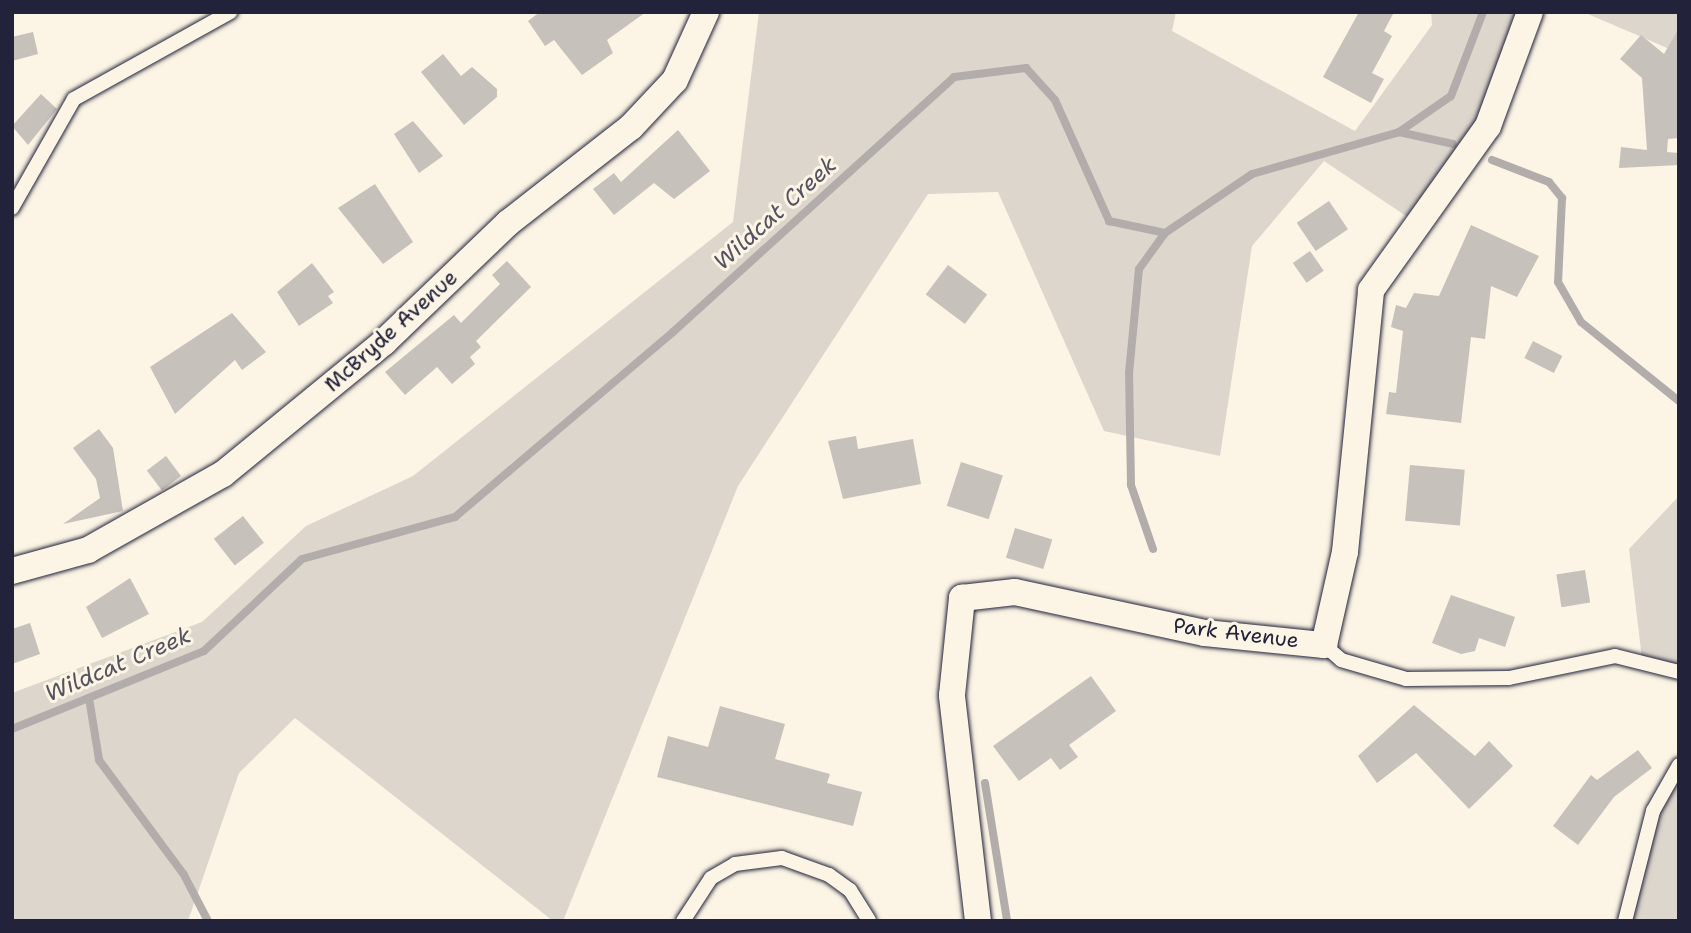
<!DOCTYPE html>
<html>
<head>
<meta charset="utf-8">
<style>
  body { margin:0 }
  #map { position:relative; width:1691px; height:933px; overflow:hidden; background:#fcf5e5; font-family:"Shantell Sans",sans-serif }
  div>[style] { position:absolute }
  .green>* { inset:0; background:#dcd6cc }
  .stream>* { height:8px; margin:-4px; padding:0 4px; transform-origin:4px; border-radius:4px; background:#b2adab }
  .building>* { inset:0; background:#c6c1bb; transform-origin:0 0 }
  .roads { filter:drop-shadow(0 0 2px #22223b) drop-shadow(0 0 2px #22223b) }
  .service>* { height:14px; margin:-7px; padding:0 7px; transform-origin:7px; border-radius:7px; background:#fcf5e5 }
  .minor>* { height:26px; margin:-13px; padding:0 13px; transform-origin:13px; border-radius:13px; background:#fcf5e5 }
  span { translate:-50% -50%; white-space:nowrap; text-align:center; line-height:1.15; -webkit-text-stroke:6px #fcf5e5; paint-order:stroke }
  .street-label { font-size:21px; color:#22223b }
  .water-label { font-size:23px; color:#545362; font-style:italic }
  .frame { position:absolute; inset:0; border:14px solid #22223b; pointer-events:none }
</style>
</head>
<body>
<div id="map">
  <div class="green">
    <i style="clip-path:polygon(759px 12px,1176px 12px,1172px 31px,1355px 131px,1432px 25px,1431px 12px,1527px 12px,1488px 126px,1418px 224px,1324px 161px,1252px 246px,1220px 456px,1104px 431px,998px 192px,928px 194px,738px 486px,563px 921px,553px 921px,295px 718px,239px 773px,188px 921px,12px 921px,12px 693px,202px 622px,306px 526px,413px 476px,733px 222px)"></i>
    <i style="clip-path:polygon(1583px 12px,1679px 12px,1679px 53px)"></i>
    <i style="clip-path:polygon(1679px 496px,1679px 672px,1642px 659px,1629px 549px)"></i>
    <i style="clip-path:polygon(1679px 765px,1679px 921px,1625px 921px,1632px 877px)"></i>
  </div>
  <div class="stream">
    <i style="left:1399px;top:132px;width:55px;rotate:12.5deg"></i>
    <i style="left:1492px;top:160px;width:61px;rotate:21.1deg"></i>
    <i style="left:1549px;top:182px;width:21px;rotate:51deg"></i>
    <i style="left:1562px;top:198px;width:84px;rotate:92.7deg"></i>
    <i style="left:1558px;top:282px;width:46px;rotate:60.1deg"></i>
    <i style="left:1581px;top:322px;width:126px;rotate:38.9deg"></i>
    <i style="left:1153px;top:549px;width:68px;rotate:-109deg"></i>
    <i style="left:1131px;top:485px;width:112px;rotate:-91deg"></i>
    <i style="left:1129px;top:373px;width:104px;rotate:-84.5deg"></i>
    <i style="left:1139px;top:269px;width:44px;rotate:-54.2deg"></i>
    <i style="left:89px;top:698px;width:63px;rotate:80.8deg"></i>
    <i style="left:99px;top:760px;width:143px;rotate:53.5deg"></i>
    <i style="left:184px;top:875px;width:52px;rotate:62.4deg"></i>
    <i style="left:12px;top:729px;width:207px;rotate:-22.1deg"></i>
    <i style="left:204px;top:651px;width:134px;rotate:-43.2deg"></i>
    <i style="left:302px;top:559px;width:159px;rotate:-15.4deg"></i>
    <i style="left:455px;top:517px;width:286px;rotate:-40.3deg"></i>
    <i style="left:673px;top:332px;width:379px;rotate:-42.2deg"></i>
    <i style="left:954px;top:77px;width:73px;rotate:-7.1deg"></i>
    <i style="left:1026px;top:68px;width:43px;rotate:47.8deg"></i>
    <i style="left:1055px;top:100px;width:133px;rotate:65.9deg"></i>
    <i style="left:1109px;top:221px;width:57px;rotate:12.1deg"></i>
    <i style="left:1165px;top:233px;width:105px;rotate:-34.1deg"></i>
    <i style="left:1252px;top:174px;width:153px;rotate:-15.9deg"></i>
    <i style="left:1399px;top:132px;width:63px;rotate:-34.7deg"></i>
    <i style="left:1451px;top:96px;width:90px;rotate:-69.1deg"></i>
    <i style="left:985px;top:783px;width:140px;rotate:80.9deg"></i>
  </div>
  <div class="building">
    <i style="clip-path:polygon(540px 12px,646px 12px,607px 40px,613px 53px,582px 75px,554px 40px,545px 46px,528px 21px)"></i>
    <i style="clip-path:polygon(1359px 12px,1394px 12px,1384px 31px,1392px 36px,1372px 73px,1384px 79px,1371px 103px,1323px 77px)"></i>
    <i style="clip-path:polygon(1679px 28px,1679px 138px,1668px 139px,1667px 152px,1679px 153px,1679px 165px,1619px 168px,1621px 147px,1647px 150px,1642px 78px,1620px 59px,1641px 35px,1664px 54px)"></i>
    <i style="clip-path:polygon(33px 32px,38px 54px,12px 61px,12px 37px)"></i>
    <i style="clip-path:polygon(443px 54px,461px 76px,472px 67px,497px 89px,497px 97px,464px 125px,421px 72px)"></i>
    <i style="clip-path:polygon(41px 94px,57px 109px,28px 145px,12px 126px)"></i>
    <i style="clip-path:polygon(413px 121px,443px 156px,419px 173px,394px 134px)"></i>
    <i style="clip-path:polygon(678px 130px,710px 171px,674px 199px,654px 183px,614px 215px,593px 189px,614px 173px,621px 182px)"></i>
    <i style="clip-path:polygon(375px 184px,413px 242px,383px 264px,338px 208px)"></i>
    <i style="left:1329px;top:201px;width:34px;height:39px;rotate:56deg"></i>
    <i style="clip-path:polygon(1471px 225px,1539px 256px,1517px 297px,1491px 286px,1485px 339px,1471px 337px,1461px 423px,1386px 414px,1389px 392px,1396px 393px,1403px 331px,1391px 327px,1396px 305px,1406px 308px,1414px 293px,1439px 296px)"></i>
    <i style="left:1310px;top:251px;width:24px;height:21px;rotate:55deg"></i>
    <i style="clip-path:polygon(507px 261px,531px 287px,476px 341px,481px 347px,470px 357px,475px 364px,452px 384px,437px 367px,405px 395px,385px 372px,454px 315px,461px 323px,500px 284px,492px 275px)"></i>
    <i style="clip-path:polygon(312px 263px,334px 292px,328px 296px,333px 303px,299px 326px,277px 292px)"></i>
    <i style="left:948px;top:265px;width:49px;height:37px;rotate:37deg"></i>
    <i style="clip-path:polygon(232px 313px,266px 352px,242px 370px,235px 360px,175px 414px,150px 367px)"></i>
    <i style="left:1533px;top:341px;width:33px;height:19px;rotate:27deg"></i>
    <i style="clip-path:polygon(99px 429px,113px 448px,123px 511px,63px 524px,100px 498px,96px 479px,73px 448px)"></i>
    <i style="clip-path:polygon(856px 436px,858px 449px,913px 439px,921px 484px,843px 499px,828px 441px)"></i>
    <i style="left:166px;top:456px;width:25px;height:24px;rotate:53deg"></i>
    <i style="left:961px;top:462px;width:44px;height:46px;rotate:18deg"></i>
    <i style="left:1410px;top:465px;width:55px;height:56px;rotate:5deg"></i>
    <i style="left:243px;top:516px;width:34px;height:37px;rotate:52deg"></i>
    <i style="left:1015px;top:528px;width:39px;height:31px;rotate:17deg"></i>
    <i style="left:1585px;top:570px;width:33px;height:29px;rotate:81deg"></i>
    <i style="clip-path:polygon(130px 578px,149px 614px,102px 638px,86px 607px)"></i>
    <i style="clip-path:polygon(1451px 595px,1515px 617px,1505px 647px,1479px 638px,1475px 651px,1461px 654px,1432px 643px)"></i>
    <i style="clip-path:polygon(30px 623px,40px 654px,12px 664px,12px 629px)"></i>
    <i style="clip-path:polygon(1091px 676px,1116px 711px,1069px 745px,1078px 757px,1060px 770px,1051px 758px,1019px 781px,993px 746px)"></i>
    <i style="clip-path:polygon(1414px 705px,1475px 756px,1489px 741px,1513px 766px,1469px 809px,1416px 753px,1377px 783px,1358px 756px)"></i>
    <i style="clip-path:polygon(720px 706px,785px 724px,775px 759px,830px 774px,827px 783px,862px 792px,853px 826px,657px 777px,668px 736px,708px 747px)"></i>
    <i style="clip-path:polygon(1638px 750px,1652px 768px,1614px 797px,1578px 845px,1553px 826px,1591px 775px,1597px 780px)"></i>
  </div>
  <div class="roads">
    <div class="service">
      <i style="left:12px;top:208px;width:125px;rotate:-60.4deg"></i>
      <i style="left:74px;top:99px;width:179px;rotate:-29.1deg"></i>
      <i style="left:1324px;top:645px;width:23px;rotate:41deg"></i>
      <i style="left:1341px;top:660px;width:68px;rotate:16.3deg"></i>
      <i style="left:1406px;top:679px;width:103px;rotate:-0.6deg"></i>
      <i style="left:1509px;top:678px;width:108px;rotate:-11.7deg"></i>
      <i style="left:1615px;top:656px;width:66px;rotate:14deg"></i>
      <i style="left:683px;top:921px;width:51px;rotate:-56.9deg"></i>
      <i style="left:711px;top:878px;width:28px;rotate:-30deg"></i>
      <i style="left:735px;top:864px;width:47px;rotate:-7.3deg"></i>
      <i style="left:782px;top:858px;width:50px;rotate:19.9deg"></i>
      <i style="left:829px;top:875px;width:26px;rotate:36deg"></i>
      <i style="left:850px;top:890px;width:36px;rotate:58deg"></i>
      <i style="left:1625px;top:921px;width:114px;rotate:-75.7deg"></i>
      <i style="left:1653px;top:811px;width:53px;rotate:-60.5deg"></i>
    </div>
    <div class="minor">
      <i style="left:12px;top:571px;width:79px;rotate:-15.4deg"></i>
      <i style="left:88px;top:550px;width:155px;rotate:-29.4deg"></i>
      <i style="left:223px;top:474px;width:208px;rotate:-39.3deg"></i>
      <i style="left:384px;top:342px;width:172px;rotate:-43.8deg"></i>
      <i style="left:508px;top:223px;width:156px;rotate:-38deg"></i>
      <i style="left:631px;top:127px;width:64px;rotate:-46.9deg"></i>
      <i style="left:675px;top:80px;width:75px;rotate:-65.5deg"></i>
      <i style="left:978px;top:921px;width:227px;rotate:-96.6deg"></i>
      <i style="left:952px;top:695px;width:98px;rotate:-84.1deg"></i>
      <i style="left:962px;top:598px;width:53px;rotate:-6.5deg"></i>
      <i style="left:1015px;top:592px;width:194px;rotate:12.2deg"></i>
      <i style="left:1205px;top:633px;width:120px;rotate:5.8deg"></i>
      <i style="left:1324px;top:645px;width:95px;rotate:-77.3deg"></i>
      <i style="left:1345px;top:552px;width:263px;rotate:-84.3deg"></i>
      <i style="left:1371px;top:290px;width:201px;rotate:-54.5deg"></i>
      <i style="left:1488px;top:126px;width:121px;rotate:-69.8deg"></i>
    </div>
  </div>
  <div class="street-label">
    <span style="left:391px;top:331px;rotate:-42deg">McBryde Avenue</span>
    <span style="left:1236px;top:633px;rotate:7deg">Park Avenue</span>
  </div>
  <div class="water-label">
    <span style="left:775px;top:213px;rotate:-42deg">Wildcat Creek</span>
    <span style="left:118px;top:664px;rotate:-23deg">Wildcat Creek</span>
  </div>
  <div class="frame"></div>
</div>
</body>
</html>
